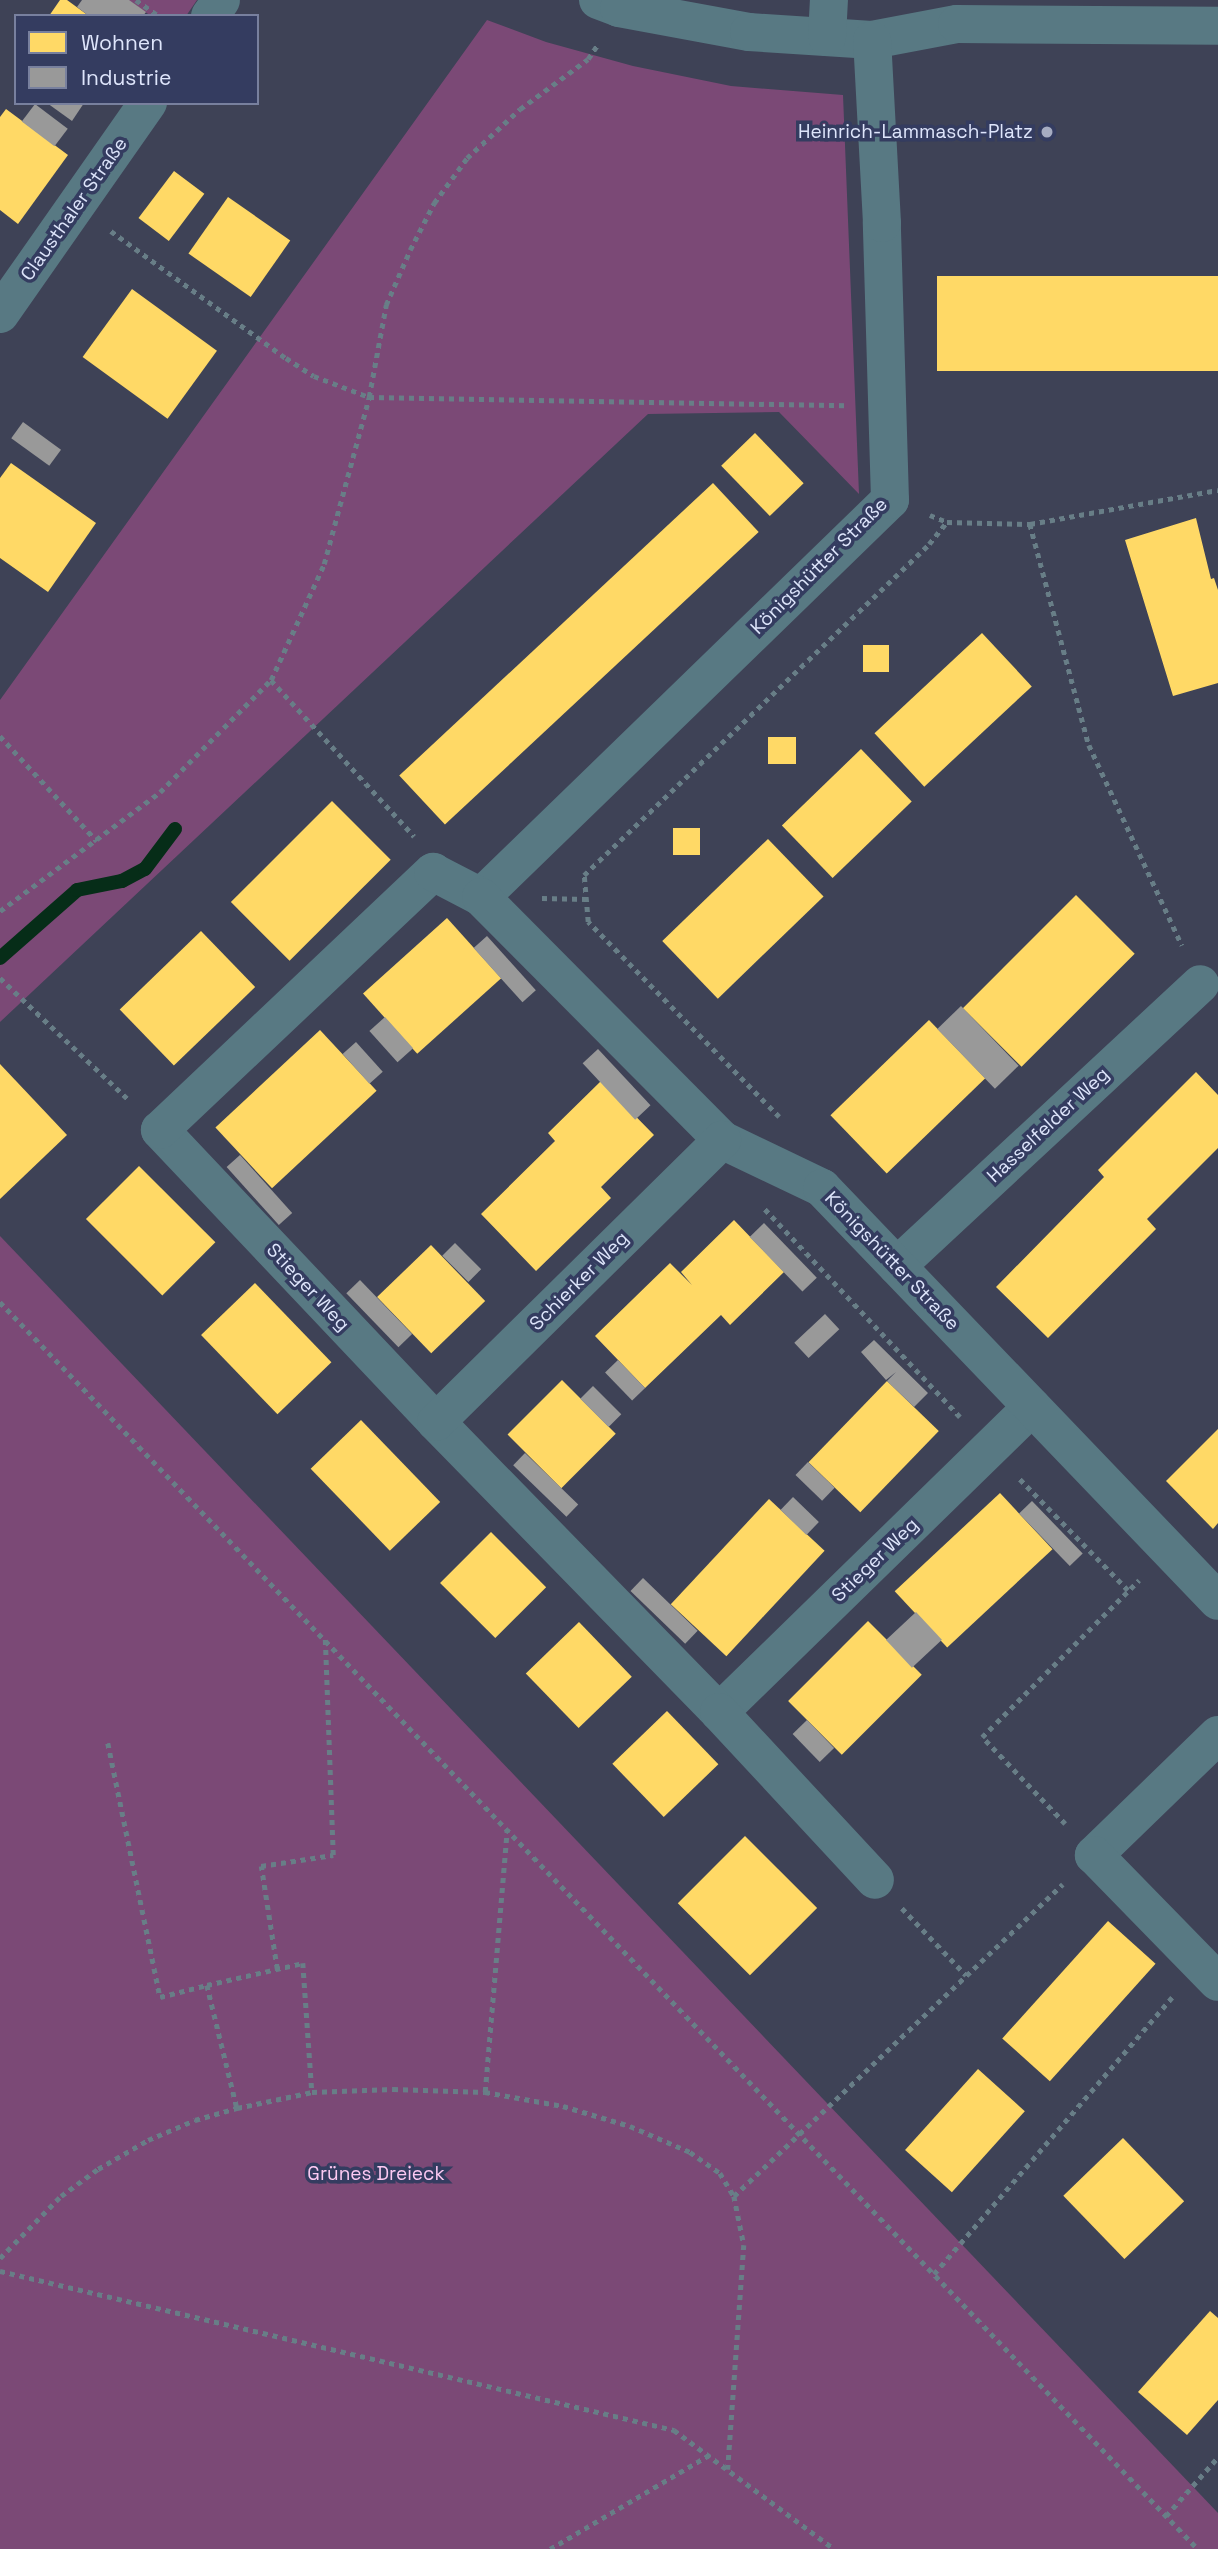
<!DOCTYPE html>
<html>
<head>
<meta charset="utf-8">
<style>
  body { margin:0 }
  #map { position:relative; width:1218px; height:2549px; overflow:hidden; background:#3e4256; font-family:"Space Grotesk",sans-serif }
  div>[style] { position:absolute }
  .green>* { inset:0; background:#7b4976 }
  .homes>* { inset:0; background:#ffd966; transform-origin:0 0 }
  .industry>* { inset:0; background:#999; transform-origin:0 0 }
  .stream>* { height:14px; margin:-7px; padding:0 7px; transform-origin:7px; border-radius:7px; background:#062d18 }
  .path>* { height:4.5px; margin-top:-2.25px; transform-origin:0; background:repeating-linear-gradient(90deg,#687e87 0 5px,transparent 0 10px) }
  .minor>* { height:38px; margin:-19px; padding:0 19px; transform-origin:19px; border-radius:19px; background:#587983 }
  .dots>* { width:19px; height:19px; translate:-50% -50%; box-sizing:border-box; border:4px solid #343c60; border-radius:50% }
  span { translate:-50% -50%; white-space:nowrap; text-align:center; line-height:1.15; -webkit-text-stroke:7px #343c60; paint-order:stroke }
  .poi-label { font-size:19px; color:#dee5fb }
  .right { translate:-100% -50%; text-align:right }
  .street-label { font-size:19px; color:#dee5fb }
  .park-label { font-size:19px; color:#fdcaf3 }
  .legend { position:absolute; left:14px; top:14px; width:245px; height:91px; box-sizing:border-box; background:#343c60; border:2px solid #78809e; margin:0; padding:9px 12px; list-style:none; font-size:21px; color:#dee5fb }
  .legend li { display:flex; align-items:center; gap:14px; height:35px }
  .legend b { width:35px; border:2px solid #78809e }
</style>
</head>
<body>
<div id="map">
  <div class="green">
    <i style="clip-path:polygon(128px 0,197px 0,186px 16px,151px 16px)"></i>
    <i style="clip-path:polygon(487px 20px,546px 42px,633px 66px,731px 86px,843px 95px,859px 494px,779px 412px,648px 414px,0 1022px,0 700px)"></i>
    <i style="clip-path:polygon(0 1236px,1218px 2513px,1218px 2549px,0 2549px)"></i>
  </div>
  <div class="homes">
    <i style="clip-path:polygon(60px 0,67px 0,89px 16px,49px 16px)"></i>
    <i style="clip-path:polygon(6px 109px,68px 155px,18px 224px,0 210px,0 117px)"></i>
    <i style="left:174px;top:171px;width:38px;height:59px;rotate:37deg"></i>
    <i style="left:228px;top:197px;width:76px;height:69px;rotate:35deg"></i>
    <i style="left:1218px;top:276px;width:95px;height:281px;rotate:90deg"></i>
    <i style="left:132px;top:289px;width:105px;height:84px;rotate:36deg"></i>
    <i style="left:755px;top:433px;width:70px;height:47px;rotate:46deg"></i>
    <i style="clip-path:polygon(11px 463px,96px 523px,48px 592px,0 558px,0 478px)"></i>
    <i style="left:713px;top:483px;width:67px;height:429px;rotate:47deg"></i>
    <i style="clip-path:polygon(1196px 518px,1211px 579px,1214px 578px,1218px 590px,1218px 683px,1173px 696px,1125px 540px)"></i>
    <i style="left:982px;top:633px;width:73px;height:147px;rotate:47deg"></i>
    <i style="left:863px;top:645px;width:26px;height:27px"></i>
    <i style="left:768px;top:737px;width:28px;height:27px"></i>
    <i style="left:861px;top:749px;width:73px;height:110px;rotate:46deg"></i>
    <i style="left:332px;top:801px;width:83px;height:143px;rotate:45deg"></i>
    <i style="left:673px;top:828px;width:27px;height:27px"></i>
    <i style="left:768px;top:839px;width:80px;height:147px;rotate:46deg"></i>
    <i style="left:1076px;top:895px;width:83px;height:160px;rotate:45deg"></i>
    <i style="left:447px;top:918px;width:81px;height:113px;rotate:48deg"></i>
    <i style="left:201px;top:931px;width:78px;height:113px;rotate:46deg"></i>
    <i style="left:929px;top:1020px;width:81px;height:137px;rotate:46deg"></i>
    <i style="left:320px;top:1030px;width:83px;height:143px;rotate:47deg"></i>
    <i style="clip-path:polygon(0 1064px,67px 1135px,0 1199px)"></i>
    <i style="clip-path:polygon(1196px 1072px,1218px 1095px,1218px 1148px,1147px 1219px,1156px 1229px,1048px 1338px,996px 1287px,1104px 1177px,1098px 1170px)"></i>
    <i style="clip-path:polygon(601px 1081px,654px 1135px,601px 1187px,611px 1198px,536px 1271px,481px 1214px,555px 1141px,548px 1133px)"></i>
    <i style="left:139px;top:1166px;width:108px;height:75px;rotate:45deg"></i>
    <i style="clip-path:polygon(734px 1220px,784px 1272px,730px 1325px,721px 1315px,645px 1388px,595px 1336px,670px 1263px,692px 1285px,681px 1272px)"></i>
    <i style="left:431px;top:1245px;width:78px;height:75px;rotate:46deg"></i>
    <i style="left:255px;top:1283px;width:110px;height:75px;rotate:46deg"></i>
    <i style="left:562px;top:1380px;width:76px;height:77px;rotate:45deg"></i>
    <i style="left:887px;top:1381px;width:72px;height:113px;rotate:44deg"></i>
    <i style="left:361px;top:1420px;width:114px;height:70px;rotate:46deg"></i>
    <i style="clip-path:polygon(1218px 1429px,1218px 1523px,1213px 1529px,1166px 1481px)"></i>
    <i style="left:1000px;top:1493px;width:77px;height:144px;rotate:47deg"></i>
    <i style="left:769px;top:1499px;width:76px;height:144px;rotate:43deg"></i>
    <i style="left:491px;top:1532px;width:78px;height:72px;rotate:45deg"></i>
    <i style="left:868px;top:1621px;width:76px;height:113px;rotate:45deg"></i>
    <i style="left:579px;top:1622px;width:76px;height:74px;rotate:46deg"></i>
    <i style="left:667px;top:1711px;width:74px;height:76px;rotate:46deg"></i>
    <i style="left:745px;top:1836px;width:102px;height:95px;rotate:45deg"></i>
    <i style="left:1108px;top:1921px;width:64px;height:158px;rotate:42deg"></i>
    <i style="left:978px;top:2069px;width:63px;height:109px;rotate:42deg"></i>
    <i style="left:1123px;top:2138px;width:88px;height:83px;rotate:46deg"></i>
    <i style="clip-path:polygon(1210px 2311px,1218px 2318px,1218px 2400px,1187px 2435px,1138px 2392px)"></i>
  </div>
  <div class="industry">
    <i style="clip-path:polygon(82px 0,129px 0,146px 12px,143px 16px,89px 16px,77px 7px)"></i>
    <i style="clip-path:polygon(47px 103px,84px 103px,72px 121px)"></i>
    <i style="left:35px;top:104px;width:41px;height:22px;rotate:37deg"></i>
    <i style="left:23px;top:422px;width:47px;height:20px;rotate:36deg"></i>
    <i style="left:487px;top:936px;width:73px;height:18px;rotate:48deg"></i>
    <i style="left:961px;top:1006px;width:83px;height:33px;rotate:46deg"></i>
    <i style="left:385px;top:1017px;width:42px;height:21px;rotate:48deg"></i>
    <i style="left:356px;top:1042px;width:40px;height:18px;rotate:48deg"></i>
    <i style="left:598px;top:1049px;width:77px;height:21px;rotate:47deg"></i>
    <i style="left:240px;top:1155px;width:78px;height:18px;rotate:48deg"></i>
    <i style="left:764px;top:1223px;width:76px;height:20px;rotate:46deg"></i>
    <i style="left:455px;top:1243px;width:37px;height:18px;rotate:45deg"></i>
    <i style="left:360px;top:1280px;width:75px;height:19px;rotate:46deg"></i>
    <i style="left:825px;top:1314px;width:21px;height:42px;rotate:47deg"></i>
    <i style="clip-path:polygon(874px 1340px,928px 1393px,914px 1407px,887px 1381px,896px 1372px,886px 1380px,861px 1352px)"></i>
    <i style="left:618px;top:1360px;width:39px;height:18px;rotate:46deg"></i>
    <i style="left:593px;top:1386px;width:40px;height:18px;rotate:45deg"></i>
    <i style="left:525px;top:1453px;width:74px;height:17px;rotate:44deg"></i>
    <i style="left:808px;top:1462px;width:37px;height:18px;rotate:44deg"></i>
    <i style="left:793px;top:1497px;width:36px;height:18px;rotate:44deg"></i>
    <i style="left:1032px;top:1501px;width:73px;height:18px;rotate:46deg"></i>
    <i style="left:643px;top:1578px;width:76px;height:18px;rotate:44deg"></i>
    <i style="left:916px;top:1612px;width:38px;height:41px;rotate:47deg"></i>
    <i style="left:807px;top:1720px;width:39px;height:20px;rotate:46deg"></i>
  </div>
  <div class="stream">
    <i style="left:0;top:958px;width:103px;rotate:-41.4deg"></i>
    <i style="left:77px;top:890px;width:46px;rotate:-11.3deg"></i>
    <i style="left:122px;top:881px;width:26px;rotate:-28deg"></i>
    <i style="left:145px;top:869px;width:50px;rotate:-53.1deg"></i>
  </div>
  <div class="path">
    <i style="left:136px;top:0;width:28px;rotate:35deg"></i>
    <i style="left:111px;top:231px;width:216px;rotate:36deg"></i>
    <i style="left:286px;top:358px;width:33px;rotate:33deg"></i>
    <i style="left:314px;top:376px;width:59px;rotate:20.9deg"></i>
    <i style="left:369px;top:397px;width:477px;rotate:1deg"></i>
    <i style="left:930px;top:515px;width:18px;rotate:22deg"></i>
    <i style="left:947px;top:522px;width:83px;rotate:1.4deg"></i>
    <i style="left:1030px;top:524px;width:229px;rotate:75.1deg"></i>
    <i style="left:1089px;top:745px;width:221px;rotate:65.1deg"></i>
    <i style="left:1030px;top:524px;width:191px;rotate:-10.3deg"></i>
    <i style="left:271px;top:680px;width:212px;rotate:47.5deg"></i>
    <i style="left:0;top:736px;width:143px;rotate:47.3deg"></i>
    <i style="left:542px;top:898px;width:44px;rotate:1.3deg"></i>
    <i style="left:0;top:911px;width:199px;rotate:-36.6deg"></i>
    <i style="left:160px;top:792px;width:158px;rotate:-45.3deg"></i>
    <i style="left:271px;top:680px;width:128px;rotate:-65.4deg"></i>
    <i style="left:324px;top:564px;width:173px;rotate:-74.9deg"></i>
    <i style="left:369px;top:397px;width:94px;rotate:-79.5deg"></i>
    <i style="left:386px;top:305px;width:60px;rotate:-66.4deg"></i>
    <i style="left:410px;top:250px;width:53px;rotate:-62.9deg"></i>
    <i style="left:434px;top:203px;width:56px;rotate:-53.7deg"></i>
    <i style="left:467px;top:158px;width:72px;rotate:-42.8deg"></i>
    <i style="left:520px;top:109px;width:84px;rotate:-36.3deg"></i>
    <i style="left:588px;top:59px;width:18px;rotate:-56deg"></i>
    <i style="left:0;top:978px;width:178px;rotate:43.4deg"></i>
    <i style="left:779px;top:1117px;width:273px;rotate:-134.4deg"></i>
    <i style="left:588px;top:922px;width:47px;rotate:-94.9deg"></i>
    <i style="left:584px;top:875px;width:478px;rotate:-43.8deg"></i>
    <i style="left:929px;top:544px;width:28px;rotate:-51deg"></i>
    <i style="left:765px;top:1209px;width:285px;rotate:46.8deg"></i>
    <i style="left:0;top:1302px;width:1729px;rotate:46.15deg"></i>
    <i style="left:1020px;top:1479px;width:155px;rotate:45.8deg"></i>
    <i style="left:108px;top:1743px;width:259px;rotate:78.4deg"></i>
    <i style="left:160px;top:1997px;width:49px;rotate:-14.3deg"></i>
    <i style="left:207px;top:1985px;width:127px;rotate:76.3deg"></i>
    <i style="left:1065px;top:1824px;width:120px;rotate:-133.7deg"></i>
    <i style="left:982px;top:1737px;width:222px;rotate:-45deg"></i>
    <i style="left:902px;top:1908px;width:93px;rotate:46.3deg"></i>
    <i style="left:277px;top:1969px;width:104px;rotate:-98.8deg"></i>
    <i style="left:261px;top:1866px;width:73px;rotate:-8.7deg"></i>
    <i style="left:333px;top:1855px;width:216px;rotate:-92.1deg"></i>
    <i style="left:207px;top:1985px;width:98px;rotate:-12.9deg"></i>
    <i style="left:303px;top:1963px;width:129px;rotate:86deg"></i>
    <i style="left:485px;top:2092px;width:264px;rotate:-85.2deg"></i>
    <i style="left:734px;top:2196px;width:453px;rotate:-43.5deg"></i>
    <i style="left:0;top:2258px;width:87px;rotate:-45.5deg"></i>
    <i style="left:61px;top:2196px;width:46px;rotate:-36.1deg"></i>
    <i style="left:98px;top:2169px;width:58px;rotate:-30.1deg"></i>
    <i style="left:148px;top:2140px;width:51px;rotate:-23.1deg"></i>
    <i style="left:195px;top:2120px;width:44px;rotate:-15.9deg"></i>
    <i style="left:237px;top:2108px;width:77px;rotate:-12deg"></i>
    <i style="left:312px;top:2092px;width:81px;rotate:-2.1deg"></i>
    <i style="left:393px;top:2089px;width:92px;rotate:1.9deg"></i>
    <i style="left:485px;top:2092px;width:79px;rotate:10.2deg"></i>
    <i style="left:563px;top:2106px;width:70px;rotate:16.6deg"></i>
    <i style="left:630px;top:2126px;width:65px;rotate:23.4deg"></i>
    <i style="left:690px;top:2152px;width:37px;rotate:35deg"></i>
    <i style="left:720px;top:2173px;width:27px;rotate:59deg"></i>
    <i style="left:734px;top:2196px;width:50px;rotate:78.5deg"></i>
    <i style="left:744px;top:2245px;width:225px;rotate:94.1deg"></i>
    <i style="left:0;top:2271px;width:693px;rotate:13.27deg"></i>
    <i style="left:674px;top:2430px;width:199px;rotate:36.6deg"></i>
    <i style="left:934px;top:2274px;width:365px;rotate:-49.3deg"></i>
    <i style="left:1166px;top:2516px;width:79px;rotate:-48.6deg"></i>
    <i style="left:550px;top:2549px;width:185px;rotate:-30.6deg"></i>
  </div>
  <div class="minor">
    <i style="left:598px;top:0;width:22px;rotate:21deg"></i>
    <i style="left:619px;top:8px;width:132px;rotate:10.5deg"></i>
    <i style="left:749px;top:32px;width:123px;rotate:3.7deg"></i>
    <i style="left:872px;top:40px;width:86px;rotate:-10.7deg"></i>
    <i style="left:957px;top:24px;width:261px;rotate:0.4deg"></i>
    <i style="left:210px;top:16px;width:19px;rotate:-55deg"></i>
    <i style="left:827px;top:37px;width:37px;rotate:-87deg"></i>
    <i style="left:0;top:314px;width:258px;rotate:-55deg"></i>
    <i style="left:481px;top:897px;width:570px;rotate:-44.15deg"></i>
    <i style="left:890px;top:500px;width:277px;rotate:-91.7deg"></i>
    <i style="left:882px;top:223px;width:183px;rotate:-93.1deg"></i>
    <i style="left:897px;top:1266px;width:414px;rotate:-42.9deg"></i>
    <i style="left:1032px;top:1407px;width:437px;rotate:135.7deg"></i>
    <i style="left:719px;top:1712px;width:405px;rotate:-134.3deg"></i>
    <i style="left:436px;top:1422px;width:402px;rotate:-133.4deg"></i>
    <i style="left:160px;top:1130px;width:376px;rotate:-43.4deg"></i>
    <i style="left:433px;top:872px;width:54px;rotate:27.5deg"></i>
    <i style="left:481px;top:897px;width:342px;rotate:45.2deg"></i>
    <i style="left:722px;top:1140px;width:111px;rotate:25.6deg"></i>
    <i style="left:822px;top:1188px;width:572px;rotate:46.2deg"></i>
    <i style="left:436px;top:1422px;width:402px;rotate:-44.6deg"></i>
    <i style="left:719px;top:1712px;width:229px;rotate:47.1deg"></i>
    <i style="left:1218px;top:1735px;width:173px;rotate:135.9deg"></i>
    <i style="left:1094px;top:1855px;width:177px;rotate:45.7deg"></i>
  </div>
  <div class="dots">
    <i style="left:1047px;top:132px;background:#a6acc1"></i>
  </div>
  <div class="poi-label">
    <span class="right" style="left:1033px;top:132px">Heinrich-Lammasch-Platz</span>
  </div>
  <div class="street-label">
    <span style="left:74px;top:209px;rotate:-55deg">Clausthaler Straße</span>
    <span style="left:819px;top:566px;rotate:-45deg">Königshütter Straße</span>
    <span style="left:1048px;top:1125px;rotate:-43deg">Hasselfelder Weg</span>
    <span style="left:892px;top:1261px;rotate:46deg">Königshütter Straße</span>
    <span style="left:579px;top:1281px;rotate:-45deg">Schierker Weg</span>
    <span style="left:308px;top:1287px;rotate:47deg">Stieger Weg</span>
    <span style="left:875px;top:1560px;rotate:-44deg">Stieger Weg</span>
  </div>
  <div class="park-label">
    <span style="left:376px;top:2174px">Grünes Dreieck</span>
  </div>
  <ul class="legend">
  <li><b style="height:19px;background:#ffd966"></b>Wohnen</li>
  <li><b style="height:19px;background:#999"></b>Industrie</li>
  </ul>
</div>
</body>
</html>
